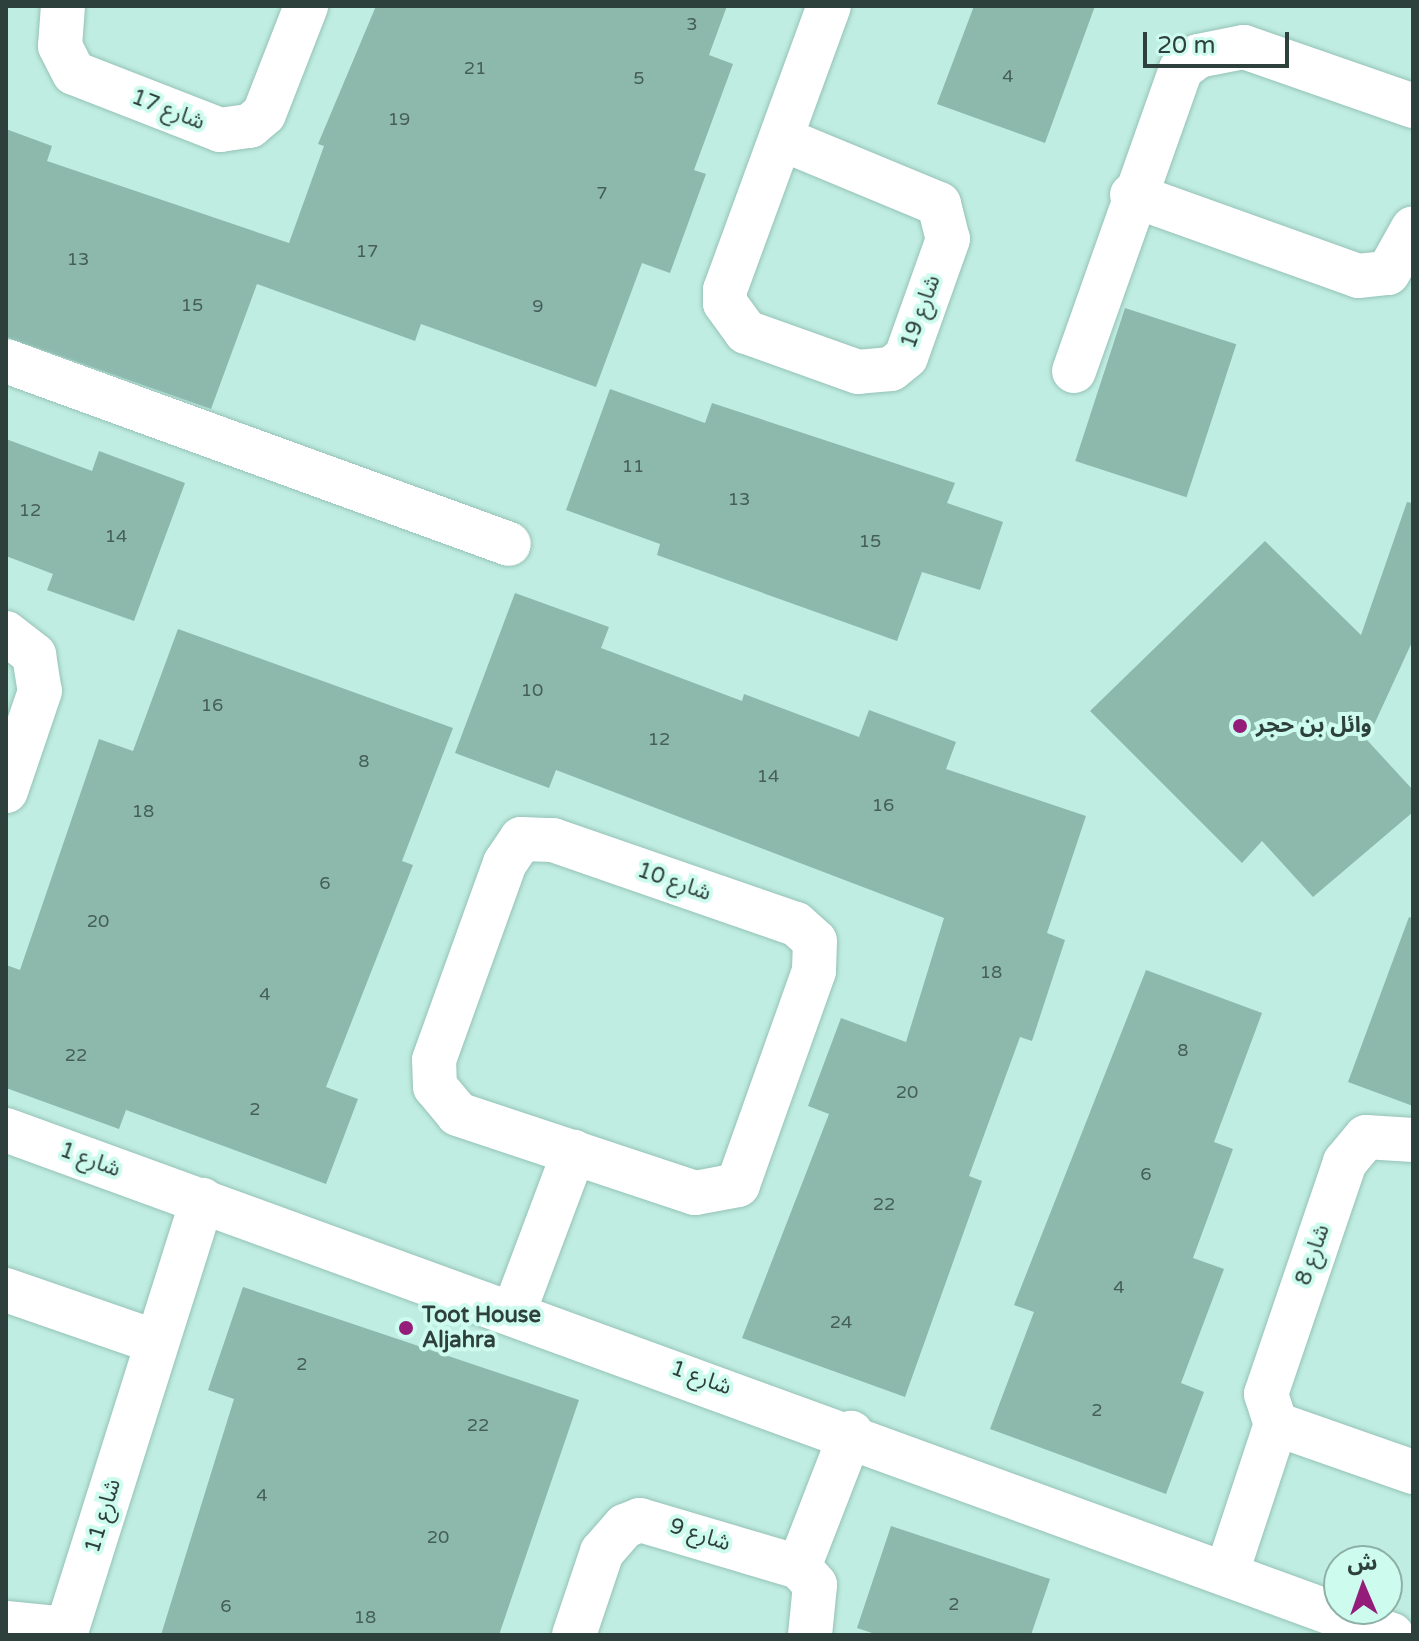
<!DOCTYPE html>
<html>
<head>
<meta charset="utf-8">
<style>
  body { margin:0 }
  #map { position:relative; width:1419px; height:1641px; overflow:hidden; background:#c0ede1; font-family:"Varela Round","Noto Sans Arabic",sans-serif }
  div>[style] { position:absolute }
  .building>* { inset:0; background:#8db9ad; transform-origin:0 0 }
  .roads { filter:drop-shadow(0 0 2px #95c2b6) drop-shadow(0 0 2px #95c2b6) }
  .minor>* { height:44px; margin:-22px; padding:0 22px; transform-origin:22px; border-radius:22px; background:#fff }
  .dots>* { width:22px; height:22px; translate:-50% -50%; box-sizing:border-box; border:4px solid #cdfbee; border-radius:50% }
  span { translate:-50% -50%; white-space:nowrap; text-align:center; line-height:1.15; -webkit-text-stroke:8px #cdfbee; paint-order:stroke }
  .number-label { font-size:18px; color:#465e58 }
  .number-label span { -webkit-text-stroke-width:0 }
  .street-label { font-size:22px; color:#2e403b }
  .poi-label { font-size:22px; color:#2e403b; font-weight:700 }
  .left { translate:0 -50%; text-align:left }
  .frame { position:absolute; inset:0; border:8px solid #2e403b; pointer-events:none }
  .north { position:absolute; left:1323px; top:1545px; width:80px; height:80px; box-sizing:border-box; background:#cdfbee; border:2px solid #8db0a6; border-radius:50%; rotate:358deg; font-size:22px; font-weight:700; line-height:32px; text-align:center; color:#2e403b }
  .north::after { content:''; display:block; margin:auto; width:28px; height:36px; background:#941d7a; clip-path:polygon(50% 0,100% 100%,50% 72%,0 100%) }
  .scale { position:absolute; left:1143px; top:32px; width:146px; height:36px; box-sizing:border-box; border:4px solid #2e403b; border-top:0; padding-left:10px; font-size:24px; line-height:28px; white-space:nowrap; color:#2e403b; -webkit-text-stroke:6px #cdfbee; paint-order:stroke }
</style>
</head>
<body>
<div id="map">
  <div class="building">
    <i style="clip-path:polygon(376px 6px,727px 6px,709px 55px,733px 64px,694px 170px,706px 174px,670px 273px,642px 263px,596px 387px,421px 324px,415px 341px,257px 284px,211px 409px,6px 337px,6px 129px,52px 146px,47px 161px,289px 243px,324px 146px,318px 144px)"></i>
    <i style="clip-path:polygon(974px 6px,1095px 6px,1045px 143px,937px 104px)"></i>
    <i style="left:1125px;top:308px;width:117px;height:161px;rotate:18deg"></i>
    <i style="clip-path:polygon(610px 389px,705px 423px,712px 403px,955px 483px,947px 503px,1003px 522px,980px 590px,922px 572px,897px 641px,657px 555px,660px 544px,566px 510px)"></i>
    <i style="clip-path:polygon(6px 439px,92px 471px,99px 451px,185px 483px,134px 621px,47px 590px,53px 574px,6px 556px)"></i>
    <i style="clip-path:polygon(1407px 502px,1413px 503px,1413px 640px,1367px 740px,1413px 790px,1413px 812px,1313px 897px,1262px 841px,1242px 863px,1090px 711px,1265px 541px,1361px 635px)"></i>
    <i style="clip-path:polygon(515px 593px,609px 627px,601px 648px,742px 701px,744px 694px,859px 737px,869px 710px,956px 742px,946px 769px,1086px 816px,1047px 933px,1065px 940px,1032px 1041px,1020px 1037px,969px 1176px,982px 1181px,905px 1397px,742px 1338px,829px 1114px,808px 1106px,841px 1018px,906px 1042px,944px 918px,556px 770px,549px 788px,455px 753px)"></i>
    <i style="clip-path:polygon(178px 629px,453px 728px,402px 861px,413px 865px,326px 1087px,358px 1099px,326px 1184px,126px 1110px,119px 1129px,6px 1088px,6px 965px,20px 970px,99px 739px,133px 751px)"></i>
    <i style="clip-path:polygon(1409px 917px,1413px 918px,1413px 1106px,1348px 1082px)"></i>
    <i style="clip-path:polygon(1146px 970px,1262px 1013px,1214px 1142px,1233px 1149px,1193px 1258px,1224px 1269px,1181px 1383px,1204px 1392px,1166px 1494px,990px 1429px,1034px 1312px,1014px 1305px)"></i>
    <i style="clip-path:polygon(243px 1287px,579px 1400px,499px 1635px,161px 1635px,234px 1399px,208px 1390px)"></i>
    <i style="clip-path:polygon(891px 1526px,1050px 1579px,1031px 1635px,878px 1635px,857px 1628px)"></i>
  </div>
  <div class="roads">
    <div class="minor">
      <i style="left:63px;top:6px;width:40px;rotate:94.3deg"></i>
      <i style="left:60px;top:46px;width:30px;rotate:63deg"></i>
      <i style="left:74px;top:73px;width:157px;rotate:21.3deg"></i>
      <i style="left:220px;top:130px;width:30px;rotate:-8deg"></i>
      <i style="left:250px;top:126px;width:18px;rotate:-41deg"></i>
      <i style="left:264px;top:114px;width:116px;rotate:-68.7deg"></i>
      <i style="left:782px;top:139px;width:170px;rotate:22.5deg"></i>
      <i style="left:939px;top:204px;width:36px;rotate:76deg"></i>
      <i style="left:948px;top:239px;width:125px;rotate:109.6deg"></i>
      <i style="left:906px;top:357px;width:19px;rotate:141deg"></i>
      <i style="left:891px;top:369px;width:33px;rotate:175deg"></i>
      <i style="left:858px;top:372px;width:119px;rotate:-160.3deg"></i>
      <i style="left:746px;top:332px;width:36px;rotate:-126deg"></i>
      <i style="left:725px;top:303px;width:13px;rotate:-90deg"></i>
      <i style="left:725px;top:290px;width:302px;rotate:-69.9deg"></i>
      <i style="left:1132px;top:195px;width:240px;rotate:19.7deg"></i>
      <i style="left:1358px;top:276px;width:30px;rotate:-6deg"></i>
      <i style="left:1388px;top:273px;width:51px;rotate:-60.9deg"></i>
      <i style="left:6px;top:361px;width:535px;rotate:19.99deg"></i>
      <i style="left:1074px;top:371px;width:320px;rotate:-70.5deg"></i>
      <i style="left:1181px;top:69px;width:21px;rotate:-37deg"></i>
      <i style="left:1198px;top:56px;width:47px;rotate:-11.1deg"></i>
      <i style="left:1244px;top:47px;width:179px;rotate:19.2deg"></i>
      <i style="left:6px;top:633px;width:36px;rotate:38deg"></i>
      <i style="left:34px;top:655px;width:36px;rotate:81deg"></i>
      <i style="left:40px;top:691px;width:106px;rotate:108.8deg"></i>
      <i style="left:521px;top:839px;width:32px;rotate:2deg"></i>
      <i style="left:553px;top:840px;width:257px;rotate:19.1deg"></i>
      <i style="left:796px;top:924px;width:25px;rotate:42deg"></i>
      <i style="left:815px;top:941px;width:30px;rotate:92deg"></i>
      <i style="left:814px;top:971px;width:227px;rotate:109.6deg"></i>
      <i style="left:738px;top:1185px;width:44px;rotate:169.5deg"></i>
      <i style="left:695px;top:1193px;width:250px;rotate:-161.6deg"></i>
      <i style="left:458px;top:1114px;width:35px;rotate:-130deg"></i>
      <i style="left:435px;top:1087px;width:27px;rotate:-92deg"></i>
      <i style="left:434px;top:1060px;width:209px;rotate:-70.2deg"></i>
      <i style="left:505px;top:863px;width:29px;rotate:-56deg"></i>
      <i style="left:6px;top:1130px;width:1475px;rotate:20.02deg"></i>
      <i style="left:1413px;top:1140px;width:47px;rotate:-176.3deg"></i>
      <i style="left:1366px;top:1137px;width:33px;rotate:130deg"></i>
      <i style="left:1345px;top:1162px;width:245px;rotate:108.8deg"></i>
      <i style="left:1266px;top:1394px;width:32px;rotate:72deg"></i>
      <i style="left:1276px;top:1424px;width:145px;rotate:19.3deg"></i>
      <i style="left:6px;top:1290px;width:159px;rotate:19.1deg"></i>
      <i style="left:515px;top:1309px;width:168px;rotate:-69.4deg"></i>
      <i style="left:799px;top:1567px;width:144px;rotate:-68.8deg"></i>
      <i style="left:1227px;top:1572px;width:156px;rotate:-71.7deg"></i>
      <i style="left:6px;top:1623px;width:61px;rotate:5.6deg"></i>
      <i style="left:67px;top:1629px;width:450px;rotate:-72.5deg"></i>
      <i style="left:574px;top:1635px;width:88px;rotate:-71.4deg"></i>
      <i style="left:602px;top:1552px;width:35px;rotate:-49deg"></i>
      <i style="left:625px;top:1526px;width:16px;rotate:-22deg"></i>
      <i style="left:640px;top:1520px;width:166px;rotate:16.5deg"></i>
      <i style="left:799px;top:1567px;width:24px;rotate:48deg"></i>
      <i style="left:815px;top:1585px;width:50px;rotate:95.7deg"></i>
    </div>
  </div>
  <div class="dots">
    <i style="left:1240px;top:726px;background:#941d7a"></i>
    <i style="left:406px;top:1328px;background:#941d7a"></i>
  </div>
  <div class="number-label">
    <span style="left:692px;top:24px">3</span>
    <span style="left:475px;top:68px">21</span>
    <span style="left:1008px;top:76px">4</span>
    <span style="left:639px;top:78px">5</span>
    <span style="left:399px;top:119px">19</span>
    <span style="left:602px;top:193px">7</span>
    <span style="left:367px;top:251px">17</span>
    <span style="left:78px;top:259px">13</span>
    <span style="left:192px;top:305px">15</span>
    <span style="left:538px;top:306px">9</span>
    <span style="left:633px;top:466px">11</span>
    <span style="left:739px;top:499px">13</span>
    <span style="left:30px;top:510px">12</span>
    <span style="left:116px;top:536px">14</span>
    <span style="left:870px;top:541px">15</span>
    <span style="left:532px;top:690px">10</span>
    <span style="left:212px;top:705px">16</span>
    <span style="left:659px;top:739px">12</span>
    <span style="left:364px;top:761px">8</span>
    <span style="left:768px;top:776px">14</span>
    <span style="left:883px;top:805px">16</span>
    <span style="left:143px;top:811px">18</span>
    <span style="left:325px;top:883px">6</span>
    <span style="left:98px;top:921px">20</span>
    <span style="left:991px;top:972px">18</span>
    <span style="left:265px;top:994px">4</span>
    <span style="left:1183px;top:1050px">8</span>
    <span style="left:76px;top:1055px">22</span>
    <span style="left:907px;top:1092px">20</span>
    <span style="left:255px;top:1109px">2</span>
    <span style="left:1146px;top:1174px">6</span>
    <span style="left:884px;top:1204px">22</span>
    <span style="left:1119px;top:1287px">4</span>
    <span style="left:841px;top:1322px">24</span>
    <span style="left:302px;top:1364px">2</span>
    <span style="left:1097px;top:1410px">2</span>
    <span style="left:478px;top:1425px">22</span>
    <span style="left:262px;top:1495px">4</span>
    <span style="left:438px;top:1537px">20</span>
    <span style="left:954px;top:1604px">2</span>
    <span style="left:226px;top:1606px">6</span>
    <span style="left:365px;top:1617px">18</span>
  </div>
  <div class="street-label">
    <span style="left:168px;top:110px;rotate:21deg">شارع 17</span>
    <span style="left:921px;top:312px;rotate:-70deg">شارع 19</span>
    <span style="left:674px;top:882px;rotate:19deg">شارع 10</span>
    <span style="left:90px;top:1160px;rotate:20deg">شارع 1</span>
    <span style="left:1313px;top:1255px;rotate:-71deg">شارع 8</span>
    <span style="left:701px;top:1378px;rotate:20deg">شارع 1</span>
    <span style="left:103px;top:1516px;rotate:-73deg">شارع 11</span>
    <span style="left:700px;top:1535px;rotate:18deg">شارع 9</span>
  </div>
  <div class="poi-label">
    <span class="left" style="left:1256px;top:726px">وائل بن حجر</span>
    <span class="left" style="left:422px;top:1328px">Toot House<br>Aljahra</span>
  </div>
  <div class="frame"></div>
  <div class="north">ش</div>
  <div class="scale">20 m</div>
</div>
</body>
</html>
